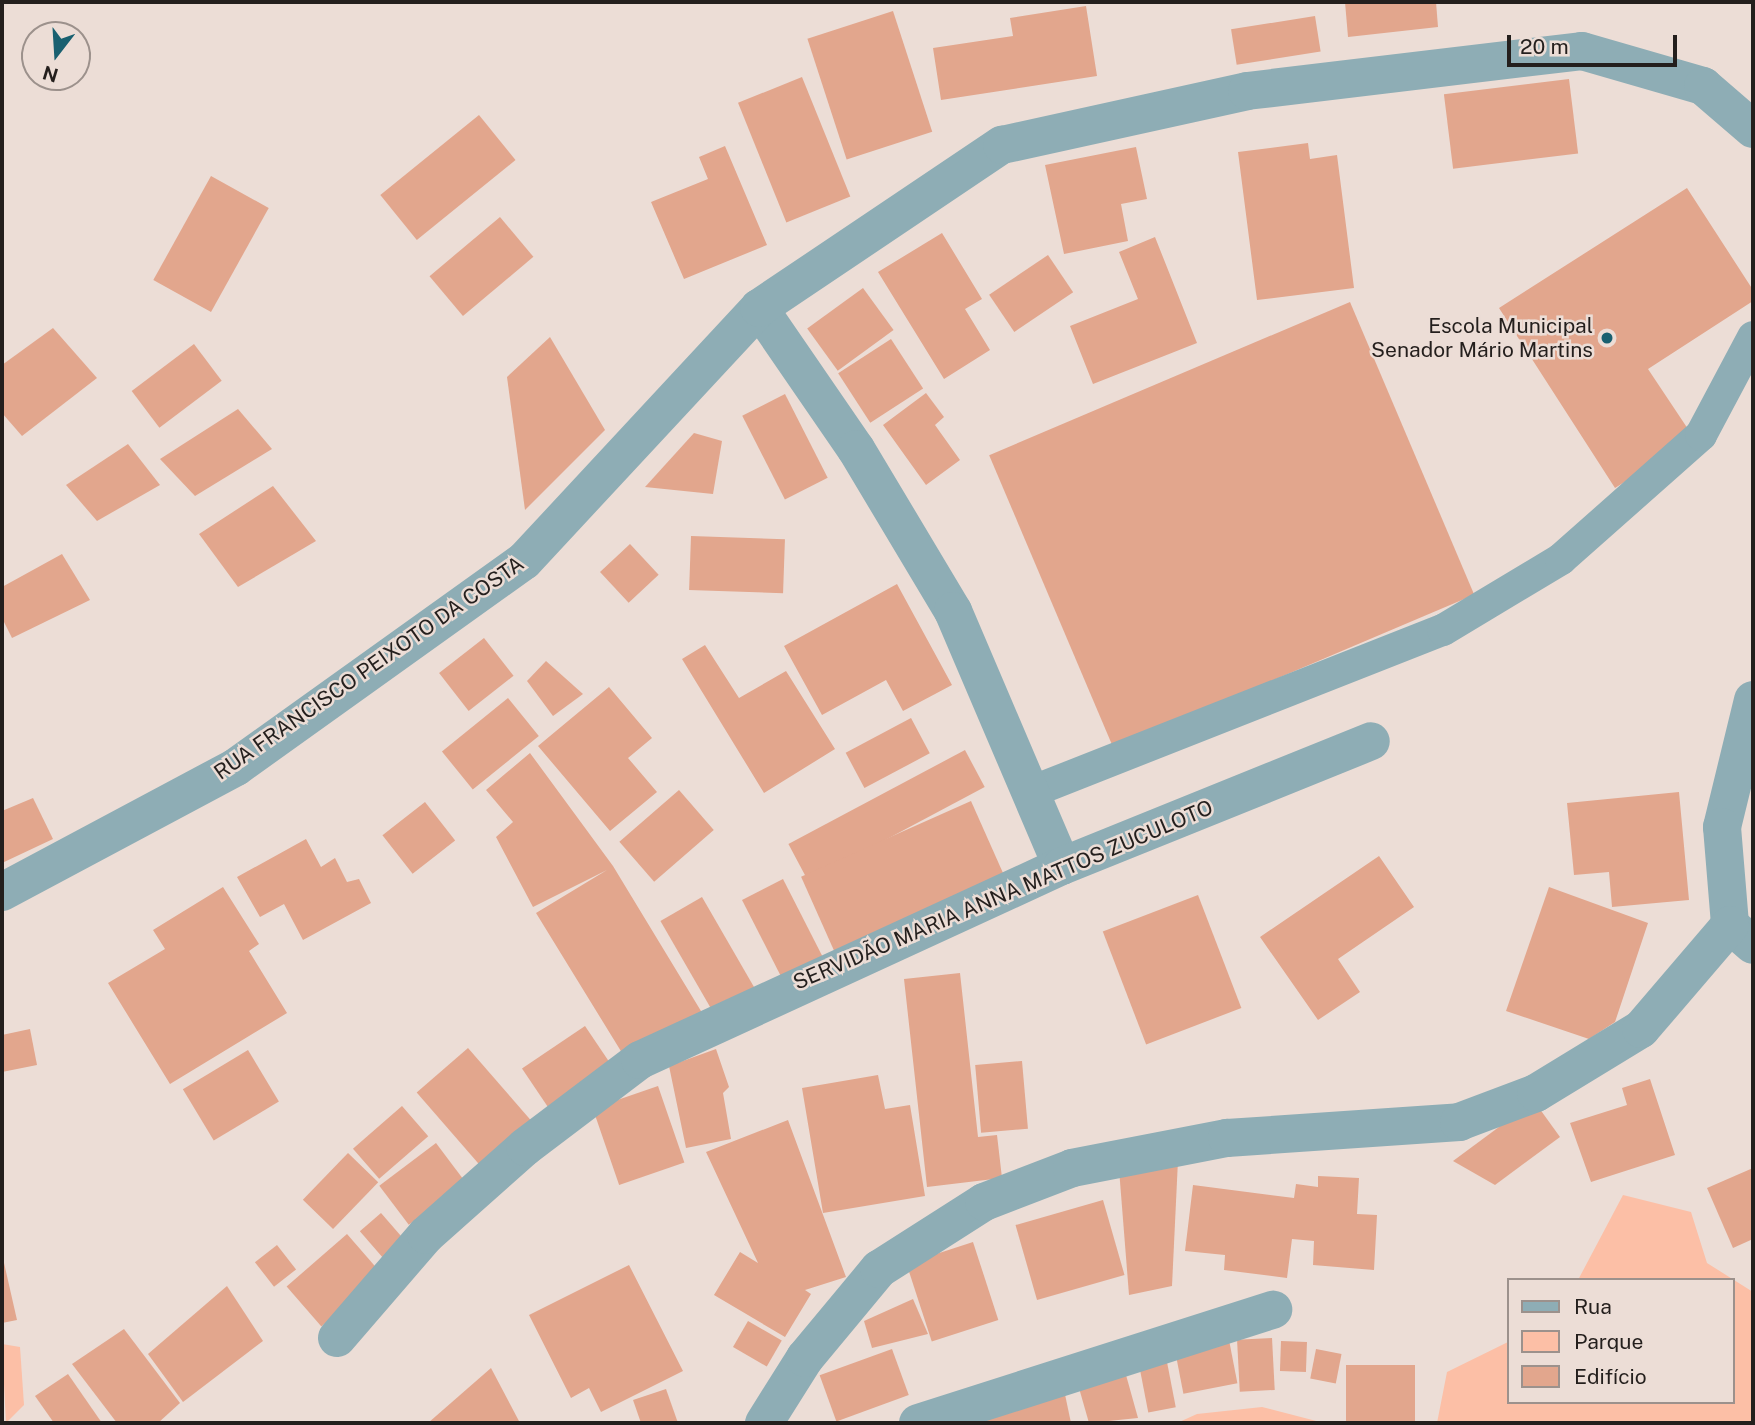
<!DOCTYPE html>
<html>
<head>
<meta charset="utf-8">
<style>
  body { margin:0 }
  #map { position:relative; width:1755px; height:1425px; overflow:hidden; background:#ecddd6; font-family:"Public Sans",sans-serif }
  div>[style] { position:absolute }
  .green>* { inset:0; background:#fcbfa6 }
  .building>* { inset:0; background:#e2a68d; transform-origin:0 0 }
  .lane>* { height:32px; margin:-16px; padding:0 16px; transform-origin:16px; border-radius:16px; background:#8eadb5 }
  .street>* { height:38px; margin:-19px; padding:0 19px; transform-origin:19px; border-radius:19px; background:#8eadb5 }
  .dots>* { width:19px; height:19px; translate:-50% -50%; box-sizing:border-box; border:4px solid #ecddd6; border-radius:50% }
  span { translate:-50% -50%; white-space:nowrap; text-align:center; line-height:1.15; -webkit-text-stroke:5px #ecddd6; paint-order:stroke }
  .poi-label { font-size:21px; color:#241f1d }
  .right { translate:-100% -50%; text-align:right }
  .street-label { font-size:21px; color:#241f1d }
  .frame { position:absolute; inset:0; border:4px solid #241f1d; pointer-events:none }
  .legend { position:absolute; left:1507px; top:1278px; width:228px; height:126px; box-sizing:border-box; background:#ecddd6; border:2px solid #9c918c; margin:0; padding:9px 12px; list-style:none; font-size:21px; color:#241f1d }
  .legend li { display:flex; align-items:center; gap:14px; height:35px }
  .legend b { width:35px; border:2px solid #9c918c }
  .north { position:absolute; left:21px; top:21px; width:70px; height:70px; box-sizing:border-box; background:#ecddd6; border:2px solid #9c918c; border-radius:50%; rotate:197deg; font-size:19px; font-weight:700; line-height:28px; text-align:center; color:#241f1d }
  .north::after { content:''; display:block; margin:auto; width:24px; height:32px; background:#196070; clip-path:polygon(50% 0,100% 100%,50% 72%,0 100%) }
  .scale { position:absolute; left:1507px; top:35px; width:170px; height:32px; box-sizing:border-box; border:4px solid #241f1d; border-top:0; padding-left:9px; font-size:21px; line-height:24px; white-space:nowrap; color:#241f1d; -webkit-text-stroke:5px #ecddd6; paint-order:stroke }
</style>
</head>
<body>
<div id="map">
  <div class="green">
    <i style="clip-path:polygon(1623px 1195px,1691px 1212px,1707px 1263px,1753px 1292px,1753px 1423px,1437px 1423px,1447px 1372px,1508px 1342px,1508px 1402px,1732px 1402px,1732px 1280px,1578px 1280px)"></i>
    <i style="clip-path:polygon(2px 1344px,20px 1347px,24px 1405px,6px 1423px)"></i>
    <i style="clip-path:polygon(1262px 1407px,1324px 1423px,1177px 1423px,1197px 1414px)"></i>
  </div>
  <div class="building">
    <i style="clip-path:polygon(1345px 2px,1436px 2px,1438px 27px,1348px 37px)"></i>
    <i style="clip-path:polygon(1086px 6px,1097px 76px,941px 100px,933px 48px,1013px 36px,1010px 18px)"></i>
    <i style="left:893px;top:11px;width:127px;height:90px;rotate:72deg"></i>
    <i style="left:1315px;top:16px;width:36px;height:85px;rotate:81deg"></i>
    <i style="left:802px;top:77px;width:129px;height:69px;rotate:68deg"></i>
    <i style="left:1569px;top:79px;width:75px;height:126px;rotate:83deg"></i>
    <i style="left:479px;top:115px;width:58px;height:127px;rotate:51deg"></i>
    <i style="clip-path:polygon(1308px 143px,1310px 159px,1337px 155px,1354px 288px,1257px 300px,1238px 152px)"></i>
    <i style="clip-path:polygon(725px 146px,767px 245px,684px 279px,651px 202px,708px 179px,699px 157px)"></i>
    <i style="clip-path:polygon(1136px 147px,1147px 199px,1121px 204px,1128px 241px,1064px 254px,1045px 165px)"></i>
    <i style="left:211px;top:176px;width:66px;height:119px;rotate:29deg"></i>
    <i style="clip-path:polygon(1687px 188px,1753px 290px,1753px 301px,1648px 369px,1694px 438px,1615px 488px,1499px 308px)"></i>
    <i style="left:500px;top:217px;width:52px;height:92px;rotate:50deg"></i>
    <i style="clip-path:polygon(942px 233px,982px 299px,965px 309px,990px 350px,944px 379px,878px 272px)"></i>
    <i style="clip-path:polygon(1155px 237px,1197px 343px,1093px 384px,1070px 326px,1138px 299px,1119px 252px)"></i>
    <i style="left:1048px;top:255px;width:45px;height:71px;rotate:56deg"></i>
    <i style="left:863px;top:288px;width:52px;height:69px;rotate:54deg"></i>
    <i style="left:1350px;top:302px;width:318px;height:392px;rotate:67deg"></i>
    <i style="clip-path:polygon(53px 328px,97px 378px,22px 436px,2px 413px,2px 365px)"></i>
    <i style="clip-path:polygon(550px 337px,605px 430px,525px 510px,507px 377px)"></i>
    <i style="left:891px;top:339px;width:59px;height:63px;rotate:57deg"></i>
    <i style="left:194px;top:344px;width:46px;height:78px;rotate:53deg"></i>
    <i style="clip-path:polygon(926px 393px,944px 417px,935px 425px,960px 460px,926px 485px,883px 425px)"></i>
    <i style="left:785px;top:394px;width:94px;height:48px;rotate:63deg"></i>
    <i style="clip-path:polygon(238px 409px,272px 449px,195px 496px,160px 459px)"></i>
    <i style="clip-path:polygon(694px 433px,722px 441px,713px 494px,645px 487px)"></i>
    <i style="clip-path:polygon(128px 444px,160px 485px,97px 521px,66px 485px)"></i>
    <i style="clip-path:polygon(273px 486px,316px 541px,238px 587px,199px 534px)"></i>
    <i style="left:691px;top:536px;width:94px;height:54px;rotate:2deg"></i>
    <i style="left:630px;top:544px;width:42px;height:41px;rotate:47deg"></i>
    <i style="clip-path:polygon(62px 554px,90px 600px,12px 638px,2px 618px,2px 587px)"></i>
    <i style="clip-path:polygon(897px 584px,952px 685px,903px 711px,886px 680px,822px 715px,784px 646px)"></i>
    <i style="left:484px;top:638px;width:48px;height:57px;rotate:52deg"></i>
    <i style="clip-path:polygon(705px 645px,739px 698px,786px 671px,835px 749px,764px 793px,682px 659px)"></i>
    <i style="clip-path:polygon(546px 661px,583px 694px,553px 716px,527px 681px)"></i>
    <i style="clip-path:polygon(609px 687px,652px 738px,628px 758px,657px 792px,610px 831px,538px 746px)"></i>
    <i style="left:508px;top:698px;width:49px;height:85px;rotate:51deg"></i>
    <i style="left:911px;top:718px;width:40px;height:74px;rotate:62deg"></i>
    <i style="left:965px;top:750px;width:42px;height:200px;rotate:62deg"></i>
    <i style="clip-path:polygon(530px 753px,613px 866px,704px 1016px,627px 1061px,536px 913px,607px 870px,533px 907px,496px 837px,513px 822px,486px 790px)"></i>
    <i style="left:679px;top:790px;width:53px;height:79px;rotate:49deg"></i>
    <i style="clip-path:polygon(1679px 792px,1689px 900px,1612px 907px,1609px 872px,1574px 875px,1567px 803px)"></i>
    <i style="clip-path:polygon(33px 798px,53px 839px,2px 863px,2px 811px)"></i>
    <i style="left:971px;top:801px;width:82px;height:186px;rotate:66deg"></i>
    <i style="left:425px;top:802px;width:49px;height:54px;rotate:52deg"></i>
    <i style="clip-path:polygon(306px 839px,321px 867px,335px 858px,347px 882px,359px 879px,371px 903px,303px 940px,284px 904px,260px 917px,237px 877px)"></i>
    <i style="clip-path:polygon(1379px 856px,1414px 907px,1338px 959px,1360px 992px,1318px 1020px,1260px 937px)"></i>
    <i style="left:783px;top:879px;width:89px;height:46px;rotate:63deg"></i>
    <i style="clip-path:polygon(223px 887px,259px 944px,249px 951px,287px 1013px,170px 1084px,108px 983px,165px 949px,153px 930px)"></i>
    <i style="clip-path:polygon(1549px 887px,1648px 923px,1615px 1022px,1589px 1039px,1506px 1011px)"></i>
    <i style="left:1198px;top:895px;width:121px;height:102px;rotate:69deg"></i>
    <i style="left:702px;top:897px;width:106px;height:48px;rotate:60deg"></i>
    <i style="clip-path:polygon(960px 973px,978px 1137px,997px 1135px,1002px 1178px,927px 1187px,904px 979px)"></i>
    <i style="left:585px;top:1026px;width:50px;height:76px;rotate:56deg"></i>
    <i style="clip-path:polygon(30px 1029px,37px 1065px,2px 1072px,2px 1035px)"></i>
    <i style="left:468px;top:1048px;width:106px;height:68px;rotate:49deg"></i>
    <i style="clip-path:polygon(716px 1049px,729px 1087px,723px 1093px,731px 1139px,686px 1148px,669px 1066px)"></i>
    <i style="left:248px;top:1050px;width:60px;height:76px;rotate:59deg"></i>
    <i style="left:1022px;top:1061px;width:68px;height:47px;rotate:85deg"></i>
    <i style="clip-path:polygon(878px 1075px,885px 1109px,910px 1105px,925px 1196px,823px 1213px,802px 1088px)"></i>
    <i style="clip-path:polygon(1650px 1079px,1675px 1155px,1591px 1182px,1570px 1123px,1627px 1105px,1622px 1088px)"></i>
    <i style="left:658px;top:1086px;width:81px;height:69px;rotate:71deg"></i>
    <i style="clip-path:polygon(1534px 1101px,1560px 1137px,1495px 1185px,1453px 1161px)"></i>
    <i style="left:402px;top:1106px;width:40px;height:65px;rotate:49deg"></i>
    <i style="clip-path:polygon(788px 1120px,846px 1277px,805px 1290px,811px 1294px,785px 1337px,714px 1295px,740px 1252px,758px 1263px,706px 1152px)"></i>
    <i style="left:436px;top:1143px;width:49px;height:71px;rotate:53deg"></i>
    <i style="left:348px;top:1153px;width:42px;height:65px;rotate:44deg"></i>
    <i style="clip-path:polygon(1178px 1160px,1172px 1286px,1129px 1295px,1119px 1169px)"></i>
    <i style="clip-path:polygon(1753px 1168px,1753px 1239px,1733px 1248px,1707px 1188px)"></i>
    <i style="clip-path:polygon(1318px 1176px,1359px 1178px,1357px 1214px,1377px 1215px,1374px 1270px,1313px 1265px,1314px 1241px,1292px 1239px,1287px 1278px,1224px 1270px,1225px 1255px,1185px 1251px,1193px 1185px,1294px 1198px,1296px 1184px,1318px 1187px)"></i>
    <i style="left:1103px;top:1200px;width:78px;height:91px;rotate:74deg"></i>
    <i style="left:381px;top:1213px;width:48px;height:28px;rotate:49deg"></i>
    <i style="left:347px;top:1234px;width:53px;height:80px;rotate:49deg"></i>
    <i style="left:973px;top:1242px;width:82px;height:70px;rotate:72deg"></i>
    <i style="left:277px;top:1245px;width:31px;height:28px;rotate:52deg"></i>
    <i style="clip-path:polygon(2px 1254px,17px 1320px,2px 1323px)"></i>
    <i style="clip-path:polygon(629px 1265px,683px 1371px,601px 1412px,589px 1388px,571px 1398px,529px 1315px)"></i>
    <i style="clip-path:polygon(227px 1286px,263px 1341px,183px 1402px,148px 1354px)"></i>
    <i style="clip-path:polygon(913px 1299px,928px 1334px,872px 1348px,864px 1321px)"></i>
    <i style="left:748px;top:1321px;width:39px;height:30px;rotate:30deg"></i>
    <i style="clip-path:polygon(124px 1329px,180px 1403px,158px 1423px,117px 1423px,72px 1364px)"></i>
    <i style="left:1272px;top:1338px;width:52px;height:35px;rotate:87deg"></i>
    <i style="left:1229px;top:1340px;width:44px;height:55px;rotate:79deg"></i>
    <i style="left:1281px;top:1341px;width:26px;height:30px;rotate:2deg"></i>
    <i style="left:892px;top:1349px;width:49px;height:77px;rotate:70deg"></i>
    <i style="left:1316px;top:1349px;width:26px;height:30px;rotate:11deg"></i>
    <i style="left:1167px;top:1362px;width:46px;height:28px;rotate:79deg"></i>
    <i style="left:1415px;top:1365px;width:58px;height:69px;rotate:90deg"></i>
    <i style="clip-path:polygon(491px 1368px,520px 1423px,428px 1423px)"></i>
    <i style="clip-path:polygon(68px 1374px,102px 1423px,54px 1423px,35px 1396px)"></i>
    <i style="clip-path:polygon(1126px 1375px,1138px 1418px,1089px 1423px,1079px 1388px)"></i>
    <i style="clip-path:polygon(1063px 1385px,1071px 1423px,957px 1423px)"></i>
    <i style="clip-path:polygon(666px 1389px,678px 1423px,641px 1423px,633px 1400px)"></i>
  </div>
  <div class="lane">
    <i style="left:1031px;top:792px;width:443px;rotate:-21.5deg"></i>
    <i style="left:1443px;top:630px;width:138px;rotate:-31deg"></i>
    <i style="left:1561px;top:559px;width:187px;rotate:-41.5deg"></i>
    <i style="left:1701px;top:435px;width:111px;rotate:-62deg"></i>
  </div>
  <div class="street">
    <i style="left:759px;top:308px;width:171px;rotate:55.5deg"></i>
    <i style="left:856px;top:449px;width:189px;rotate:59.1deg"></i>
    <i style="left:953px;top:611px;width:277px;rotate:66.9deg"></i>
    <i style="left:1753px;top:700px;width:131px;rotate:103.7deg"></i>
    <i style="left:1722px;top:827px;width:98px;rotate:85.3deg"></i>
    <i style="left:1730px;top:925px;width:30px;rotate:41deg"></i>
    <i style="left:2px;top:892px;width:265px;rotate:-28.1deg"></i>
    <i style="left:236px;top:767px;width:354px;rotate:-35.6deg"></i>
    <i style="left:524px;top:561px;width:345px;rotate:-47.1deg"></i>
    <i style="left:759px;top:308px;width:293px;rotate:-33.9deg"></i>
    <i style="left:1002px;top:145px;width:251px;rotate:-12.4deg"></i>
    <i style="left:1247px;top:91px;width:337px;rotate:-6.8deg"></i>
    <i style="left:1582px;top:51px;width:126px;rotate:16.1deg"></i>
    <i style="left:1703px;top:86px;width:66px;rotate:40.7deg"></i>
    <i style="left:337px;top:1338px;width:136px;rotate:-49.2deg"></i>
    <i style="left:426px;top:1235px;width:132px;rotate:-41.6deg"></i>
    <i style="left:525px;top:1147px;width:144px;rotate:-37.1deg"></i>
    <i style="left:640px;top:1060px;width:464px;rotate:-24.7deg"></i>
    <i style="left:1062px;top:866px;width:333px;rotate:-22deg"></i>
    <i style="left:764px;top:1423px;width:77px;rotate:-57.8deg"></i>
    <i style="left:805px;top:1358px;width:116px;rotate:-50.3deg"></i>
    <i style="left:879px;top:1269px;width:125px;rotate:-32.5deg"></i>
    <i style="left:984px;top:1202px;width:94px;rotate:-21.1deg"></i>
    <i style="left:1072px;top:1168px;width:158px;rotate:-11deg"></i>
    <i style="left:1227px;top:1138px;width:233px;rotate:-3.9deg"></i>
    <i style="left:1459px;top:1122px;width:82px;rotate:-20.6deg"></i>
    <i style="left:1536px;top:1093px;width:123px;rotate:-31.4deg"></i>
    <i style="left:1641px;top:1029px;width:137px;rotate:-49.4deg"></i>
    <i style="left:918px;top:1423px;width:373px;rotate:-17.7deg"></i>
  </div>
  <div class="dots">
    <i style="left:1607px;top:338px;background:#196070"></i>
  </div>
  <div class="poi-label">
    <span class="right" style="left:1593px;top:338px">Escola Municipal<br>Senador Mário Martins</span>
  </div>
  <div class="street-label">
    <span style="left:369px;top:668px;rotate:-35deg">RUA FRANCISCO PEIXOTO DA COSTA</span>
    <span style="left:1003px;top:895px;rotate:-23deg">SERVIDÃO MARIA ANNA MATTOS ZUCULOTO</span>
  </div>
  <div class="frame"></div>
  <ul class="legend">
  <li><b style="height:9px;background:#8eadb5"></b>Rua</li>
  <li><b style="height:19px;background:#fcbfa6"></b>Parque</li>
  <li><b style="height:19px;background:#e2a68d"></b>Edifício</li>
  </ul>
  <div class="north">N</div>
  <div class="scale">20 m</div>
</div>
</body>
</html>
